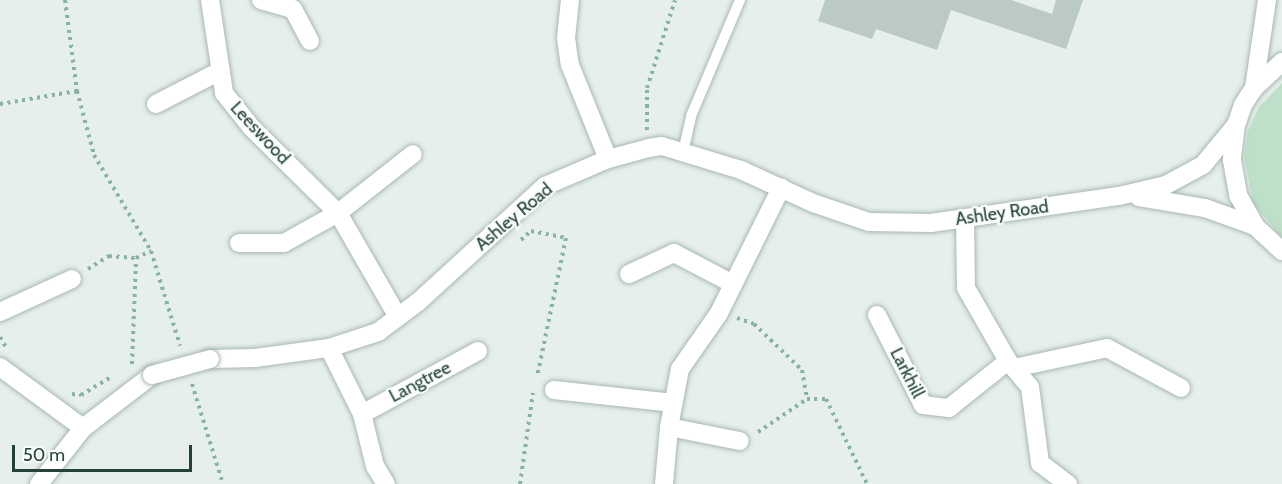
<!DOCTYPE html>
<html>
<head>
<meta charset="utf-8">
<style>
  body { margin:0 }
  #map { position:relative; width:1282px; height:484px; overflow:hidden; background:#e6efeb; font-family:Cabin,sans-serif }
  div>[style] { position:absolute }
  .green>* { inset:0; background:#bfe0c8 }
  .building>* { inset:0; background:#bbcac4 }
  .path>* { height:4px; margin-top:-2px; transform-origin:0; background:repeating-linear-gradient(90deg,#86b3a5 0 3px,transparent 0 7.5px) }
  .roads { filter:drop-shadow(0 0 2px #a8b8b2) drop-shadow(0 0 2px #a8b8b2) }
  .service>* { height:10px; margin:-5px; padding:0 5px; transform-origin:5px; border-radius:5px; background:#fff }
  .minor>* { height:18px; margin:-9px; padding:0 9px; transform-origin:9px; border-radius:9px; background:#fff }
  .tertiary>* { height:18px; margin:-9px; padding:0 9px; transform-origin:9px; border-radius:9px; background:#fff }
  .bridges { filter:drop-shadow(0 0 2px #a8b8b2) drop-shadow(0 0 2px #a8b8b2) }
  .minor-bridge>* { height:18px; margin:-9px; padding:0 9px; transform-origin:9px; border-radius:9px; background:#fff }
  span { translate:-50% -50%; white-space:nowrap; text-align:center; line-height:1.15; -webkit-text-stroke:4.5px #f7fbf9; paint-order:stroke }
  .street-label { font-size:18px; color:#24423a }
  .scale { position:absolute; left:12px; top:445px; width:180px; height:27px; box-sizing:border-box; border:3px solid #24423a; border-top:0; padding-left:8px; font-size:18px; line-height:21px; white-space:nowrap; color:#24423a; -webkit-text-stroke:4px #f7fbf9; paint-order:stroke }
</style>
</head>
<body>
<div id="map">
  <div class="green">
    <i style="clip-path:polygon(1282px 83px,1282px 238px,1253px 203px,1244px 156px,1248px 131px,1259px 107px)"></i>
  </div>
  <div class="building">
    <i style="clip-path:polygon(825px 0,1011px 0,1052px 14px,1056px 0,1083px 0,1066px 49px,951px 10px,937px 50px,876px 29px,872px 39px,818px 21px)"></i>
  </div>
  <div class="path">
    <i style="left:65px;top:0;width:92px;rotate:82.5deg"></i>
    <i style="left:77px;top:91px;width:66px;rotate:75.1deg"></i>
    <i style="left:94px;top:155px;width:112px;rotate:59.3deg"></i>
    <i style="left:151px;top:251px;width:99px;rotate:73deg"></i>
    <i style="left:0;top:104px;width:78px;rotate:-9.6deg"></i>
    <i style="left:647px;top:130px;width:42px;rotate:-90deg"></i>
    <i style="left:647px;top:88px;width:92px;rotate:-72.3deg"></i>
    <i style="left:521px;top:240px;width:13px;rotate:-42deg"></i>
    <i style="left:531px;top:231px;width:36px;rotate:11deg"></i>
    <i style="left:566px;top:238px;width:142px;rotate:101.8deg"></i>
    <i style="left:88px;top:269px;width:25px;rotate:-32deg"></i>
    <i style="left:109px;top:256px;width:27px;rotate:4deg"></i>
    <i style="left:136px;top:258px;width:17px;rotate:-25deg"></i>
    <i style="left:737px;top:318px;width:18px;rotate:19deg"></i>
    <i style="left:754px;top:324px;width:66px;rotate:43.8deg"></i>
    <i style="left:802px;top:370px;width:29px;rotate:80deg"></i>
    <i style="left:807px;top:399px;width:19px"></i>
    <i style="left:826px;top:399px;width:94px;rotate:64.2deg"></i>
    <i style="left:0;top:337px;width:12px;rotate:59deg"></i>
    <i style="left:132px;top:364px;width:106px;rotate:-87.8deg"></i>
    <i style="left:192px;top:384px;width:105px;rotate:72.8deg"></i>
    <i style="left:72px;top:394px;width:9px;rotate:6deg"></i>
    <i style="left:81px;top:395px;width:37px;rotate:-31deg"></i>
    <i style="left:758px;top:432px;width:59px;rotate:-34deg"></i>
    <i style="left:520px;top:484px;width:92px;rotate:-81.9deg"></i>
  </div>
  <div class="roads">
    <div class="service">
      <i style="left:683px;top:152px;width:37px;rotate:-77deg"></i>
      <i style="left:691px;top:116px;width:126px;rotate:-67.1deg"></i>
    </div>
    <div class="minor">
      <i style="left:210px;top:0;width:94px;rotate:81.4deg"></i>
      <i style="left:224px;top:93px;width:43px;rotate:51.5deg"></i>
      <i style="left:251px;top:127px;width:122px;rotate:44.7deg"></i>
      <i style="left:338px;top:213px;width:120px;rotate:60deg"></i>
      <i style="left:261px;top:0;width:33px;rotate:16deg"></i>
      <i style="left:293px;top:9px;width:36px;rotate:62deg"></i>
      <i style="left:570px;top:0;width:38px;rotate:96deg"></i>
      <i style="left:566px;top:38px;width:27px;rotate:82deg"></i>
      <i style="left:570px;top:65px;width:101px;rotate:68deg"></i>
      <i style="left:156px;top:104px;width:72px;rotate:-27.3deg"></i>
      <i style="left:1139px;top:197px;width:67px;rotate:9.5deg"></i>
      <i style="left:1205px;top:208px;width:53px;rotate:19.8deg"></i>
      <i style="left:965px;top:218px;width:70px;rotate:89.2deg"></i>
      <i style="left:966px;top:288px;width:84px;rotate:60.1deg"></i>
      <i style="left:1008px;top:361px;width:34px;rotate:50deg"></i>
      <i style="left:1030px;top:387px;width:77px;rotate:82.5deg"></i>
      <i style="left:1040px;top:463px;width:35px;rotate:37deg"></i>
      <i style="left:239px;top:243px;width:45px"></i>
      <i style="left:284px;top:243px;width:62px;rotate:-29.1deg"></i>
      <i style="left:338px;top:213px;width:95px;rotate:-38.2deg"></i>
      <i style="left:629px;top:274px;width:50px;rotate:-25deg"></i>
      <i style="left:674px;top:253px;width:67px;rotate:27.7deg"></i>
      <i style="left:0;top:312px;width:79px;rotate:-24.6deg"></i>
      <i style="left:877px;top:315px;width:101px;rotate:62.9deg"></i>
      <i style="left:923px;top:405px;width:26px;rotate:7deg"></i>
      <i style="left:949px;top:408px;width:75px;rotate:-38.5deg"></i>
      <i style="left:329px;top:348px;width:74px;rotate:63.4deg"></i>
      <i style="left:362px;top:414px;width:54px;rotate:76deg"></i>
      <i style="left:375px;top:466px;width:21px;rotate:59deg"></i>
      <i style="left:210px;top:359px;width:45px;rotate:-1.3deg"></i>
      <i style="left:255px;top:358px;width:75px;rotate:-7.7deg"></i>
      <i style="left:329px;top:348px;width:52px;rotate:-18.1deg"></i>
      <i style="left:378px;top:332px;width:50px;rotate:-36.9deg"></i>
      <i style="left:418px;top:302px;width:172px;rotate:-42.4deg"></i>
      <i style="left:545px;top:186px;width:69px;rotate:-23.2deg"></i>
      <i style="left:608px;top:159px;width:42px;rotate:-15deg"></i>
      <i style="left:649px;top:148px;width:13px;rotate:-9deg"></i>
      <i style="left:662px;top:146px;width:83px;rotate:16.9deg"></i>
      <i style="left:741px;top:170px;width:79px;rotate:24.6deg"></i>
      <i style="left:813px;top:203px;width:59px;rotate:18.7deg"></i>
      <i style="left:869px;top:222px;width:62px;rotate:0.9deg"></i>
      <i style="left:931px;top:223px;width:190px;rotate:-8.2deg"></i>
      <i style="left:1119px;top:196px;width:48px;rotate:-13.2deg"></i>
      <i style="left:1166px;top:185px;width:42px;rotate:-28.4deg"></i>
      <i style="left:1203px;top:165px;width:52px;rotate:-50.5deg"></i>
      <i style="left:0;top:367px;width:103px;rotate:36.3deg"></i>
      <i style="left:1014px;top:368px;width:95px;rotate:-12.1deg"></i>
      <i style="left:1107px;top:348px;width:84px;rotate:28.4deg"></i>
      <i style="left:554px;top:390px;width:120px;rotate:6.2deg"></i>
      <i style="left:362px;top:414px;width:132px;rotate:-28.5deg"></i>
      <i style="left:669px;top:427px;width:72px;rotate:11.2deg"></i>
      <i style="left:39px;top:484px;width:71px;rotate:-51.8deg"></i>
      <i style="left:83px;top:428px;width:87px;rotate:-37.5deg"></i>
      <i style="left:664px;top:484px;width:57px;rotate:-85deg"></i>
      <i style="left:669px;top:427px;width:59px;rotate:-79.3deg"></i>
      <i style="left:680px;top:369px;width:68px;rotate:-55.1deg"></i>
      <i style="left:719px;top:313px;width:140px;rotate:-63.6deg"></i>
    </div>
    <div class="tertiary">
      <i style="left:1282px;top:62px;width:38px;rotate:137deg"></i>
      <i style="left:1254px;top:88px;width:20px;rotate:123deg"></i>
      <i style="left:1243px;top:105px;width:21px;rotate:109deg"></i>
      <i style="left:1236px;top:125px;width:35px;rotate:97deg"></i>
      <i style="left:1232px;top:160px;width:36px;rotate:80deg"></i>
      <i style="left:1238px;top:195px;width:35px;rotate:61deg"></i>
      <i style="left:1255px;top:226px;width:37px;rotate:43deg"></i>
      <i style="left:1254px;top:88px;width:89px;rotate:-81.6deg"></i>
    </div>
  </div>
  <div class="bridges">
    <div class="minor-bridge">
      <i style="left:152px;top:375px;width:60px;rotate:-15.4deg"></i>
    </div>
  </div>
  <div class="street-label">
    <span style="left:260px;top:133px;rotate:47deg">Leeswood</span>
    <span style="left:1002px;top:213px;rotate:-8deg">Ashley Road</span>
    <span style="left:514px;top:217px;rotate:-40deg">Ashley Road</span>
    <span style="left:907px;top:373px;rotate:63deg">Larkhill</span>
    <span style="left:420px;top:382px;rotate:-28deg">Langtree</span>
  </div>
  <div class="scale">50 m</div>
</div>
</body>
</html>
